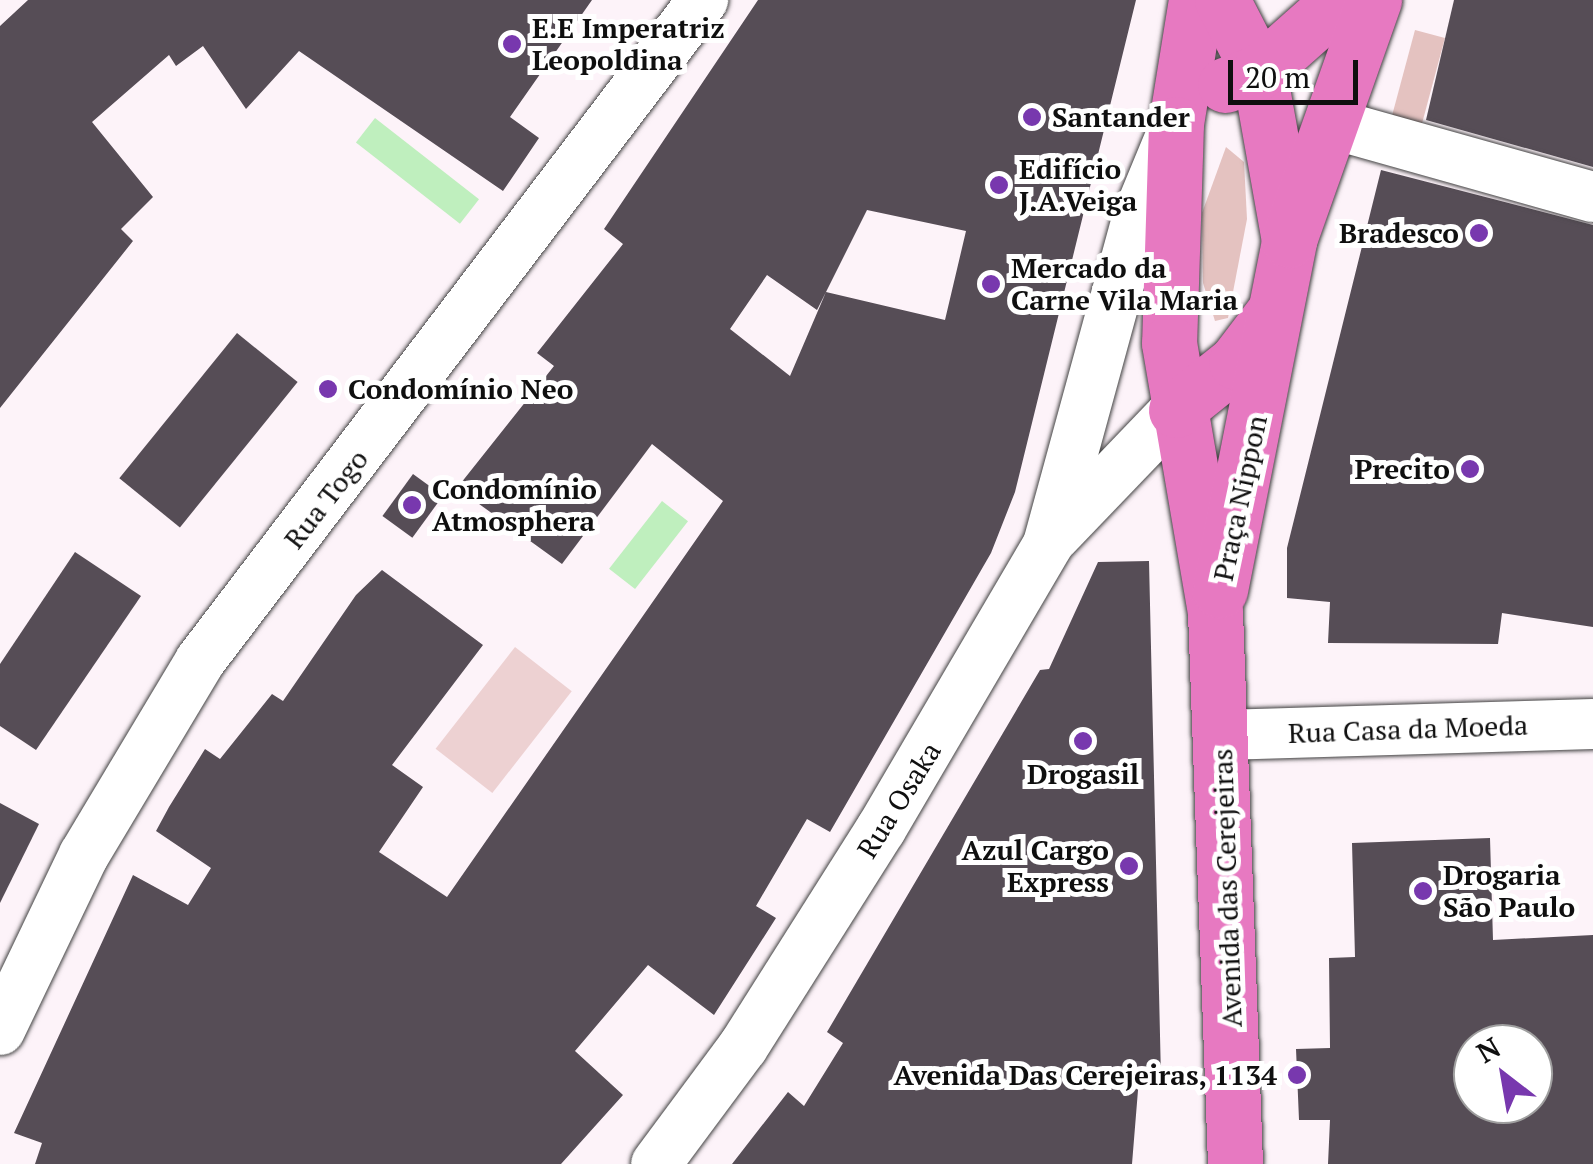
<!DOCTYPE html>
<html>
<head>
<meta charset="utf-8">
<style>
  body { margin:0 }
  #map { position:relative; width:1593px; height:1164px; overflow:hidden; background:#fdf3f9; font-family:"PT Serif",serif }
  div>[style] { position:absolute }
  .green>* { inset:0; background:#e4c2c0; transform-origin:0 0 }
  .pitch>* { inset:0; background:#edd1d2; transform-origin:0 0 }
  .water>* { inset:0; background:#bfefbe; transform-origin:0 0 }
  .building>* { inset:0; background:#564d56; transform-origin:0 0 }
  .roads { filter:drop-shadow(0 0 2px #424242) drop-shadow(0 0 2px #424242) }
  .minor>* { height:50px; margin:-25px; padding:0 25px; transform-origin:25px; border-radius:25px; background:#fff }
  .major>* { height:55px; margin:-27.5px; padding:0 27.5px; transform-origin:27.5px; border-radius:27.5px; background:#e779c1 }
  .dots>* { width:28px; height:28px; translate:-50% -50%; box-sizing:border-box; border:5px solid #fff; border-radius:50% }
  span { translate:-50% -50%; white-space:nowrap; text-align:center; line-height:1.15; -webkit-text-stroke:10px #fff; paint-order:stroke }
  .poi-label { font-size:28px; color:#0f0f0f; font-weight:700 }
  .left { translate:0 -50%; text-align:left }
  .right { translate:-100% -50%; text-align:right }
  .street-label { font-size:28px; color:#0f0f0f }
  .north { position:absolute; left:1453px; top:1024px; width:100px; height:100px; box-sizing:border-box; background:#fff; border:2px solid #9f9f9f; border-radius:50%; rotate:329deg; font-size:28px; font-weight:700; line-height:40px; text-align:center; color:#0f0f0f }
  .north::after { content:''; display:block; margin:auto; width:35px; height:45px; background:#7838ae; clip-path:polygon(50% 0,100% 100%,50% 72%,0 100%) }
  .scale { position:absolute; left:1228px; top:60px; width:130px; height:45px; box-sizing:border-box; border:5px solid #0f0f0f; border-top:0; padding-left:12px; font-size:30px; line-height:35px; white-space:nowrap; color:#0f0f0f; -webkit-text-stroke:8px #fff; paint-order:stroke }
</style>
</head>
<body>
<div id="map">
  <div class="green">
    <i style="left:1415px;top:30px;width:31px;height:100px;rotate:15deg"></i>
    <i style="clip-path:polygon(1226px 147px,1244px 162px,1247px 219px,1228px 318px,1215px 321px,1203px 283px,1202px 213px)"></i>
  </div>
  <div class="pitch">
    <i style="left:515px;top:647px;width:72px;height:129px;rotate:38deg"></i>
  </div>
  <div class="water">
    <i style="left:375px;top:118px;width:132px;height:31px;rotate:38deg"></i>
    <i style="left:662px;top:501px;width:33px;height:86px;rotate:38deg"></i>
  </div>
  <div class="building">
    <i style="clip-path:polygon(28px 0,592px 0,510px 117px,539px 138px,503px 191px,299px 51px,246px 109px,203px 46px,176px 66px,169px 55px,92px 122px,153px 197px,121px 229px,133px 241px,0 408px,0 26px)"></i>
    <i style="clip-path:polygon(evenodd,758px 0,1136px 0,1015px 492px,991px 553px,830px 832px,807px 819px,756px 906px,776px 918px,714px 1015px,648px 965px,575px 1051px,623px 1095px,561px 1164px,35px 1164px,42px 1143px,14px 1133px,133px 875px,188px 905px,211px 868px,156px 831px,169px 807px,205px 749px,220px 759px,272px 694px,283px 701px,356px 595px,382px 570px,483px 645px,392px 765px,423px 787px,379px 852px,447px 897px,723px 501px,652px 444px,562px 564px,457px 488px,554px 366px,537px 353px,623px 244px,604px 229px,758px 0,867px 210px,966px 231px,945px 320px,826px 292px,790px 376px,730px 329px,767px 275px,817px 310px,867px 210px)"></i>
    <i style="clip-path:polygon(1454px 0,1593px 0,1593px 167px,1426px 120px)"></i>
    <i style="clip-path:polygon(1381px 170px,1593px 225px,1593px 627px,1502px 613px,1498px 644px,1328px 643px,1330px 602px,1287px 598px,1287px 548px)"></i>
    <i style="left:237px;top:333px;width:78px;height:187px;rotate:39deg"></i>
    <i style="left:413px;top:474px;width:37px;height:52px;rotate:36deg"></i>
    <i style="clip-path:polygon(75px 552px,141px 596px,36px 750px,0 726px,0 664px)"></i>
    <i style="clip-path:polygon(1149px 561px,1161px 1078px,1139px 1078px,1132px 1164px,732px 1164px,788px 1092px,804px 1106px,843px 1043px,827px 1032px,1040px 670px,1049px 669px,1098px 562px)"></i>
    <i style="clip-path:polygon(0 803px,39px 824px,0 903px)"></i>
    <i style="clip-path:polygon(evenodd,1490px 838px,1493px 940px,1593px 935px,1593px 1164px,1328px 1164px,1330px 1120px,1299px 1120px,1296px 1049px,1330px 1048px,1329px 958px,1355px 957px,1352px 843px,1490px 838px,1473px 1044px,1533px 1044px,1533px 1104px,1473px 1104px,1473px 1044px)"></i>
  </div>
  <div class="roads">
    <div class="minor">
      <i style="left:1333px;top:124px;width:270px;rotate:15.7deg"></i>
      <i style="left:1055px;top:536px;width:175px;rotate:-46.2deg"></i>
      <i style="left:1222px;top:735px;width:371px;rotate:-1.7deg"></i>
      <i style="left:0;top:1030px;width:194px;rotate:-64.4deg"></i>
      <i style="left:84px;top:855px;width:226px;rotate:-59.1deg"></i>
      <i style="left:200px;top:661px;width:831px;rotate:-52.73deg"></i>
      <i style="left:656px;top:1164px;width:146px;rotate:-53.4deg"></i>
      <i style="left:743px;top:1047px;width:258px;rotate:-57.7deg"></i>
      <i style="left:881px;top:829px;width:330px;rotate:-59.6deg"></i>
      <i style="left:1048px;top:544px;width:341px;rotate:-74.7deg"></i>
      <i style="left:1138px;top:215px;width:94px;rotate:-67.5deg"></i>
    </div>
    <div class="major">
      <i style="left:1196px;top:0;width:126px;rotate:99.2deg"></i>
      <i style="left:1176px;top:124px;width:219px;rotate:91.8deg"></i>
      <i style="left:1169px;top:343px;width:273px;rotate:80.3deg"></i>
      <i style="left:1215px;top:612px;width:552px;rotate:87.92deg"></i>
      <i style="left:1222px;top:0;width:81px;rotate:62.8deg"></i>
      <i style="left:1259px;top:72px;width:171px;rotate:79.9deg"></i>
      <i style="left:1225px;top:85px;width:36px;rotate:-21deg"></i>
      <i style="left:1259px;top:72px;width:108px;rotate:-41.6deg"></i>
      <i style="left:1176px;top:410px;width:77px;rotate:-38.7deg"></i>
      <i style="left:1236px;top:362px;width:63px;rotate:-52.8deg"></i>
      <i style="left:1220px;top:590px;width:357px;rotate:-78.8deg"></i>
      <i style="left:1289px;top:240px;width:255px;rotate:-70.5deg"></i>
    </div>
  </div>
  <div class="dots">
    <i style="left:512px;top:44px;background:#7838ae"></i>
    <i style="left:1032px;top:117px;background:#7838ae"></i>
    <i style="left:999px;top:185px;background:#7838ae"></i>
    <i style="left:1479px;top:233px;background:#7838ae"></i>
    <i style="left:991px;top:284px;background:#7838ae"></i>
    <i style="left:328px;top:389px;background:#7838ae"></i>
    <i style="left:1470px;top:469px;background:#7838ae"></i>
    <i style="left:412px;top:505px;background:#7838ae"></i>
    <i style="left:1083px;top:741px;background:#7838ae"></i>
    <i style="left:1129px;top:866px;background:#7838ae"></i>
    <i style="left:1423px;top:891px;background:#7838ae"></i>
    <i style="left:1297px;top:1075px;background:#7838ae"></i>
  </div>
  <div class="poi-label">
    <span class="left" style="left:532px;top:44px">E.E Imperatriz<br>Leopoldina</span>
    <span class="left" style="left:1052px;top:117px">Santander</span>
    <span class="left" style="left:1019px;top:185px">Edifício<br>J.A.Veiga</span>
    <span class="right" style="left:1459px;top:233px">Bradesco</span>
    <span class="left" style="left:1011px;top:284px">Mercado da<br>Carne Vila Maria</span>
    <span class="left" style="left:348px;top:389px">Condomínio Neo</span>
    <span class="right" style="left:1450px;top:469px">Precito</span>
    <span class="left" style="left:432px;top:505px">Condomínio<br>Atmosphera</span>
    <span style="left:1083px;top:774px">Drogasil</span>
    <span class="right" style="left:1109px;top:866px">Azul Cargo<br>Express</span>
    <span class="left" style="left:1443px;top:891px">Drogaria<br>São Paulo</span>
    <span class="right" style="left:1277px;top:1075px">Avenida Das Cerejeiras, 1134</span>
  </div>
  <div class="street-label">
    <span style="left:1240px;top:498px;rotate:-78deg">Praça Nippon</span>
    <span style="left:326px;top:499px;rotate:-52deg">Rua Togo</span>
    <span style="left:1408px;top:729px;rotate:-2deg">Rua Casa da Moeda</span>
    <span style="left:899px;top:800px;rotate:-58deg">Rua Osaka</span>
    <span style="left:1227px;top:888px;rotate:-92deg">Avenida das Cerejeiras</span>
  </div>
  <div class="north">N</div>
  <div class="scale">20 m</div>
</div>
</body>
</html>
